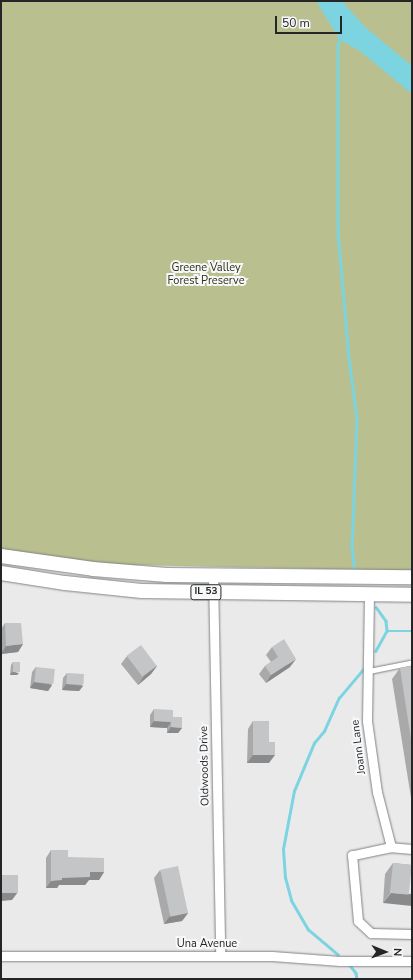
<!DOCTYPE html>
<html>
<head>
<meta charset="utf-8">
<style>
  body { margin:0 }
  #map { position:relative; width:413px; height:980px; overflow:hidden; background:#eaeaeb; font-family:"Nunito Sans",sans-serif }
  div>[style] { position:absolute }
  .green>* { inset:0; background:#b9bf8f }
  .water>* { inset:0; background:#7cd4e1 }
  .stream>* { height:2.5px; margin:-1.25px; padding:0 1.25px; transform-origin:1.25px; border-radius:1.25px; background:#7cd4e1 }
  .roads { filter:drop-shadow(0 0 1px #818283) drop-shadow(0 0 1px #818283) }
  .lane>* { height:4.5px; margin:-2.25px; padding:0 2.25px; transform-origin:2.25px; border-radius:2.25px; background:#fff }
  .street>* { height:9px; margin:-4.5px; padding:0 4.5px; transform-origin:4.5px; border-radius:4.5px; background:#fff }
  .primary>* { height:14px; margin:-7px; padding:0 7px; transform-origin:7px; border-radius:7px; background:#fff }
  .wall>* { inset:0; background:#a9a9aa }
  .shaded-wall>* { inset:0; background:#898a8b }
  .building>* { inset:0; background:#c4c5c6; transform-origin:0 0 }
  span { translate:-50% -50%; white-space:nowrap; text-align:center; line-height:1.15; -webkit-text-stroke:4px #f7f8f9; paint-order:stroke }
  .shield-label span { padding:1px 3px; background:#f7f8f9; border:1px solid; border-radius:3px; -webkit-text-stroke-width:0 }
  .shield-label { font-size:10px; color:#252526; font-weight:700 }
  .park-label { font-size:11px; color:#2b2e11 }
  .street-label { font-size:11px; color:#252526 }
  .frame { position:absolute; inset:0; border:2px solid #252526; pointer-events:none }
  .north { position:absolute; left:365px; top:932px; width:40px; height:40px; -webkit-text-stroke:3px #f7f8f9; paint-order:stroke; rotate:91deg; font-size:11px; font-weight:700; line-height:16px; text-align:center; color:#252526 }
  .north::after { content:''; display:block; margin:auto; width:14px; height:18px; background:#252526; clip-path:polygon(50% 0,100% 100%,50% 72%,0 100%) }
  .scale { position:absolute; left:275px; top:16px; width:67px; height:18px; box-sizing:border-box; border:2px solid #252526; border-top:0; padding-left:5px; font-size:12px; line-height:14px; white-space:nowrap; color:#252526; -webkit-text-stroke:3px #f7f8f9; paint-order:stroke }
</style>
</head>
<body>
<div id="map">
  <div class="green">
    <i style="clip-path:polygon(1px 1px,412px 1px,412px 571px,133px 565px,93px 563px,1px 550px)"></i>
  </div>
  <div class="water">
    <i style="clip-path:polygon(316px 1px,342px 1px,364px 26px,412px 66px,412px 94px,360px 51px,340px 40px)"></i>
  </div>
  <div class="stream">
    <i style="left:341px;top:37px;width:9px;rotate:111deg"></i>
    <i style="left:338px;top:45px;width:187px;rotate:90deg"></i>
    <i style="left:338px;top:232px;width:126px;rotate:85deg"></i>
    <i style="left:349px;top:358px;width:62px;rotate:82.5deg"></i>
    <i style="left:357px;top:419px;width:128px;rotate:92.2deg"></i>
    <i style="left:352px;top:547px;width:25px;rotate:83deg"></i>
    <i style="left:376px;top:607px;width:17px;rotate:54deg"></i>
    <i style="left:386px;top:621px;width:10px;rotate:84deg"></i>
    <i style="left:387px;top:631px;width:23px;rotate:119deg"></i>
    <i style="left:387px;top:631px;width:25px"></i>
    <i style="left:338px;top:955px;width:39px;rotate:-140deg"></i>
    <i style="left:308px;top:930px;width:34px;rotate:-120deg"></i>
    <i style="left:291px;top:900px;width:23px;rotate:-105deg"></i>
    <i style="left:285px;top:878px;width:29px;rotate:-94deg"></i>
    <i style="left:283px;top:849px;width:59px;rotate:-79.3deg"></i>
    <i style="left:294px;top:791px;width:52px;rotate:-67.4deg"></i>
    <i style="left:314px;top:743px;width:16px;rotate:-50deg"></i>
    <i style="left:324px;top:731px;width:36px;rotate:-66deg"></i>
    <i style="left:339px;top:698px;width:40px;rotate:-50deg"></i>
    <i style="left:349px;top:964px;width:11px;rotate:52deg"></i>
    <i style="left:356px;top:973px;width:6px;rotate:81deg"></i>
  </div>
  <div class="roads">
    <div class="lane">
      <i style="left:369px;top:671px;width:41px;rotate:-11.3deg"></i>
    </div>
    <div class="street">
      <i style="left:213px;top:576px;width:380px;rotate:88.9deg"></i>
      <i style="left:369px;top:594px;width:127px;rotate:90.9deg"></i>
      <i style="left:367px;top:721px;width:72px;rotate:82deg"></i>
      <i style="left:377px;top:792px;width:57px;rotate:75.7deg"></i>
      <i style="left:412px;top:849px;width:21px;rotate:-175deg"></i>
      <i style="left:391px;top:847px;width:40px;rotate:168deg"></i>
      <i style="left:352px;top:855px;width:66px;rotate:84.8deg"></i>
      <i style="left:358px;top:921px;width:18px;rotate:43deg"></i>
      <i style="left:371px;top:933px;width:41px;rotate:1.4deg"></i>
      <i style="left:1px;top:956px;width:271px"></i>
      <i style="left:272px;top:956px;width:68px;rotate:4.2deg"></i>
      <i style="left:340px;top:961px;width:72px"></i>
    </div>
    <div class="primary">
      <i style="left:1px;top:556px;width:93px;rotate:8deg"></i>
      <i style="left:93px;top:569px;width:74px;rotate:4.6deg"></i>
      <i style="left:167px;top:575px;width:245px;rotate:0.5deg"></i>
      <i style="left:1px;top:573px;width:65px;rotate:8.9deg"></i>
      <i style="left:65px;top:583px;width:77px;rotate:5.9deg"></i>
      <i style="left:142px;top:591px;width:270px;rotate:0.8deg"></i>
    </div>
  </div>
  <div class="wall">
    <i style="clip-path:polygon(5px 623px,23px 644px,18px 652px,1px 654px,1px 629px)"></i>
    <i style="clip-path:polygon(272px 647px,290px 667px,266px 683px,259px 674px,265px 666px,271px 662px,266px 655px)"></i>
    <i style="clip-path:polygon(127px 656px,157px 666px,151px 674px,138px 685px,121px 664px)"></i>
    <i style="clip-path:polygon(13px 662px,17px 675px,10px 675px,11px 665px)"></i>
    <i style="clip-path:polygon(412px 666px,412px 804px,392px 679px,400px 668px)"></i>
    <i style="clip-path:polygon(36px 667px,52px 685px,48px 691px,30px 688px,32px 672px)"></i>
    <i style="clip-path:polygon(67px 673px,83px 686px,79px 691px,62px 690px,63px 678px)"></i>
    <i style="clip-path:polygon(154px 709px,173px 717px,182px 728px,178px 733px,167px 733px,167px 728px,150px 727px,150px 715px)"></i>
    <i style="clip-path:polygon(253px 721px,269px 763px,247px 763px,248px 729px)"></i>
    <i style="clip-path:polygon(51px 850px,68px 857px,104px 872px,99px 880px,89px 880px,85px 885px,59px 885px,57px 888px,46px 888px,46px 858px)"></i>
    <i style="clip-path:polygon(393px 863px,412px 865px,383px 903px,385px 874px)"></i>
    <i style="clip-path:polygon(160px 870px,188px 913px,182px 921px,164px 924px,154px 878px)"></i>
  </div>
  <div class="shaded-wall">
    <i style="clip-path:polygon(23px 644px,18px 652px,1px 654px,6px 646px)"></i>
    <i style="clip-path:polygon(296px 659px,290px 667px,266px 683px,271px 675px)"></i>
    <i style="clip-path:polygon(157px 666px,151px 674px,138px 685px,144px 676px)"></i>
    <i style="clip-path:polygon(12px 672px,19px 673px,17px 675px,10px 675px)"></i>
    <i style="clip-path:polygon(34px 682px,52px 685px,48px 691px,30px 688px)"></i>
    <i style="clip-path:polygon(66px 684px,83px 686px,79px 691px,62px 690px)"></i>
    <i style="clip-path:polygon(154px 721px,171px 722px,167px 728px,150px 727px)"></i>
    <i style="clip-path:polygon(171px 727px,182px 728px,178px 733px,167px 733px)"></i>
    <i style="clip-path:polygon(253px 755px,275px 755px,269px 763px,247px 763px)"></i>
    <i style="clip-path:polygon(90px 872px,104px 872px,99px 880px,89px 880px,85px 885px,59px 885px,57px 888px,46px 888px,51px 881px,62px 878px)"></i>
    <i style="clip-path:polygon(18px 892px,12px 900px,1px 901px,1px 893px)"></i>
    <i style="clip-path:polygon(391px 893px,412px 894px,412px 906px,383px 903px)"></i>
    <i style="clip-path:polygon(188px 913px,182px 921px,164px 924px,170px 916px)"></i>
  </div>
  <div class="building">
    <i style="clip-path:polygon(5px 623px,21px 623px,23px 644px,6px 646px)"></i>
    <i style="clip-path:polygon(284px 639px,296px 659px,271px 675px,265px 666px,278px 657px,272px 647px)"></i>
    <i style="left:141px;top:645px;width:26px;height:18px;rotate:53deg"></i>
    <i style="left:13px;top:662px;width:7px;height:10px"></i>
    <i style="clip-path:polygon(412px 666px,412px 746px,400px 668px)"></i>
    <i style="left:36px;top:667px;width:19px;height:15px;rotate:6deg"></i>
    <i style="left:67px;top:673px;width:17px;height:11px;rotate:3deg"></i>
    <i style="clip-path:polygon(154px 709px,173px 710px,173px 717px,182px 717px,182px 728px,171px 727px,171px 722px,154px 721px)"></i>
    <i style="clip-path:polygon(253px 721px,269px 721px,269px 742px,275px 742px,275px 755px,253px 755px)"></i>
    <i style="clip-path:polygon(51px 850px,68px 850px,68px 857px,104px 858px,104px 872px,90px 872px,90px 877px,62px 878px,62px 880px,51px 881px)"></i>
    <i style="left:393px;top:863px;width:19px;height:30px;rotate:6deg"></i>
    <i style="left:178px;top:866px;width:48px;height:18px;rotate:78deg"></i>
    <i style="left:1px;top:875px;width:17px;height:18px"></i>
  </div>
  <div class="shield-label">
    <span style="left:206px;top:592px">IL 53</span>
  </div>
  <div class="park-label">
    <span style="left:206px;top:275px">Greene Valley<br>Forest Preserve</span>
  </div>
  <div class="street-label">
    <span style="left:359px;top:747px;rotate:-97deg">Joann Lane</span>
    <span style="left:205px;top:766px;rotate:-91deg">Oldwoods Drive</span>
    <span style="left:207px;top:944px">Una Avenue</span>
  </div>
  <div class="frame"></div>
  <div class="north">N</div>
  <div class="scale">50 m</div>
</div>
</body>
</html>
